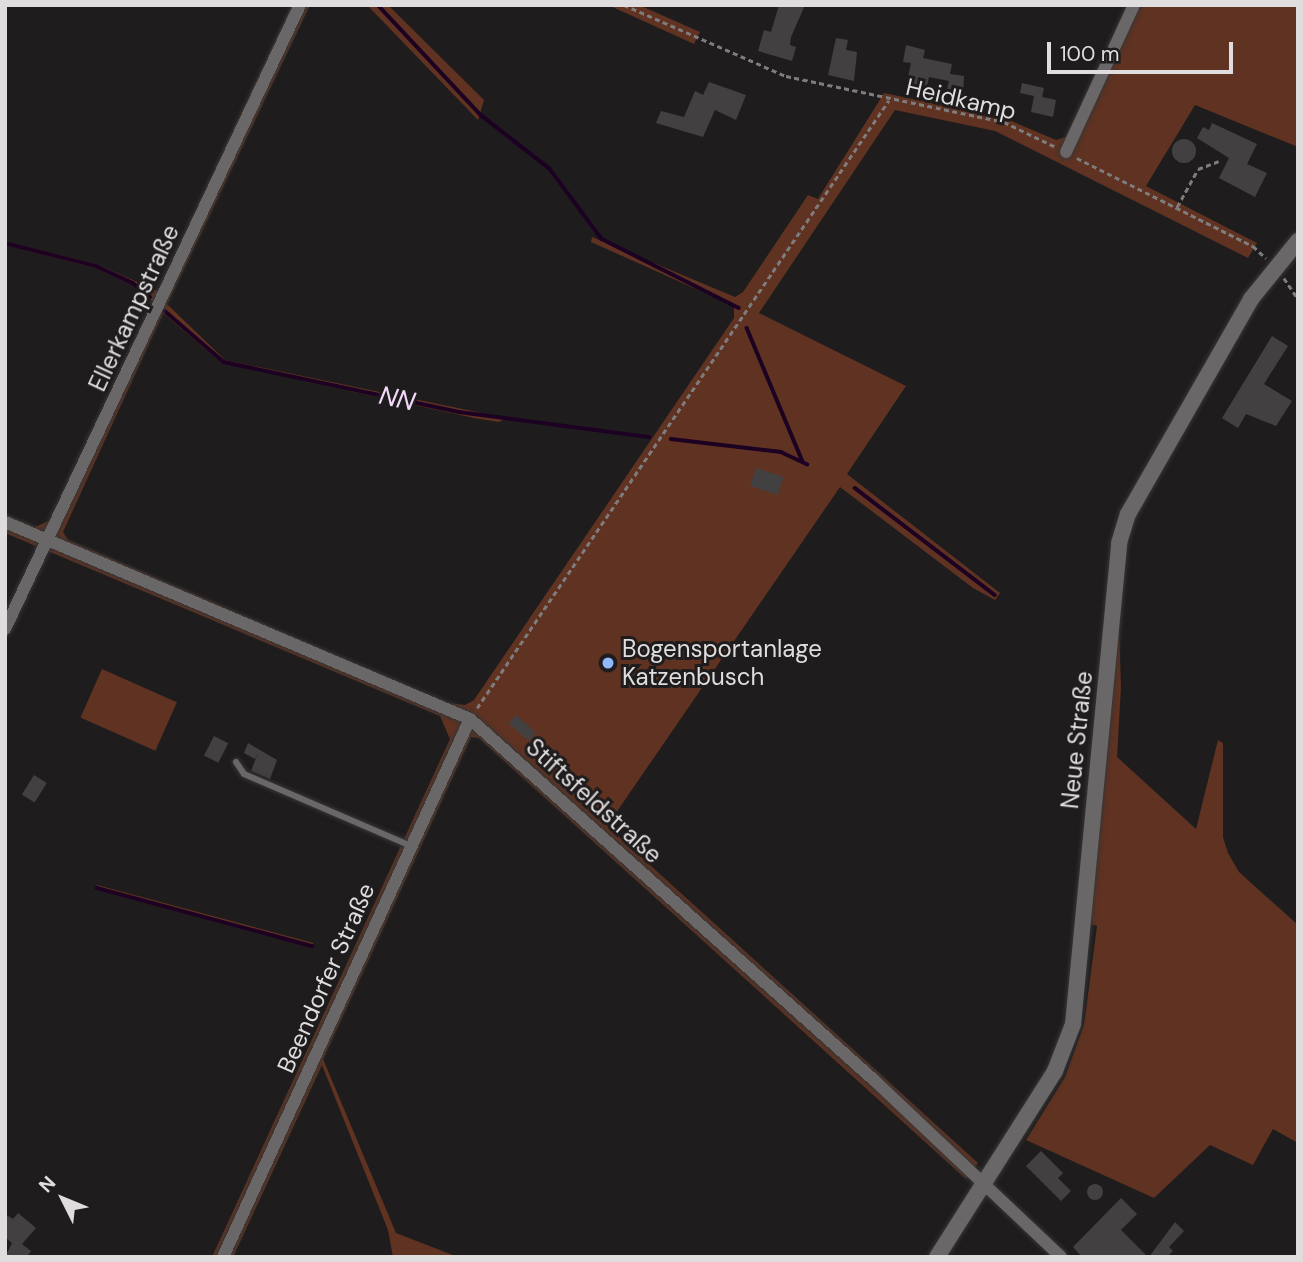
<!DOCTYPE html>
<html>
<head>
<meta charset="utf-8">
<style>
  body { margin:0 }
  #map { position:relative; width:1303px; height:1262px; overflow:hidden; background:#1e1c1c; font-family:"DM Sans",sans-serif }
  div>[style] { position:absolute }
  .green>* { inset:0; background:#603221; transform-origin:0 0 }
  .stream>* { height:3.5px; margin:-1.75px; padding:0 1.75px; transform-origin:1.75px; border-radius:1.75px; background:#1c0122 }
  .building>* { inset:0; background:#434042; transform-origin:0 0 }
  .round { border-radius:50% }
  .path>* { height:2.5px; margin-top:-1.25px; transform-origin:0; background:repeating-linear-gradient(90deg,#7e7c7c 0 5px,transparent 0 8.5px) }
  .roads { filter:drop-shadow(0 0 2px #373636) drop-shadow(0 0 2px #373636) }
  .service>* { height:6px; margin:-3px; padding:0 3px; transform-origin:3px; border-radius:3px; background:#6a6768 }
  .minor>* { height:12px; margin:-6px; padding:0 6px; transform-origin:6px; border-radius:6px; background:#6a6768 }
  .tertiary>* { height:16px; margin:-8px; padding:0 8px; transform-origin:8px; border-radius:8px; background:#6a6768 }
  .dots>* { width:19px; height:19px; translate:-50% -50%; box-sizing:border-box; border:4px solid #1e1c1c; border-radius:50% }
  span { translate:-50% -50%; white-space:nowrap; text-align:center; line-height:1.15; -webkit-text-stroke:6px #1e1c1c; paint-order:stroke }
  .street-label { font-size:24px; color:#dfdddd }
  .poi-label { font-size:24px; color:#dfdddd }
  .left { translate:0 -50%; text-align:left }
  .water-label { font-size:26px; color:#f3d9f8; font-style:italic }
  .frame { position:absolute; inset:0; border:7px solid #dfdddd; pointer-events:none }
  .north { position:absolute; left:28px; top:1164px; width:70px; height:70px; -webkit-text-stroke:5px #1e1c1c; paint-order:stroke; rotate:313deg; font-size:19px; font-weight:700; line-height:28px; text-align:center; color:#dfdddd }
  .north::after { content:''; display:block; margin:auto; width:24px; height:32px; background:#dfdddd; clip-path:polygon(50% 0,100% 100%,50% 72%,0 100%) }
  .scale { position:absolute; left:1047px; top:42px; width:186px; height:32px; box-sizing:border-box; border:4px solid #dfdddd; border-top:0; padding-left:9px; font-size:21px; line-height:24px; white-space:nowrap; color:#dfdddd; -webkit-text-stroke:5px #1e1c1c; paint-order:stroke }
</style>
</head>
<body>
<div id="map">
  <div class="green">
    <i style="clip-path:polygon(292px 5px,310px 5px,167px 304px,225px 360px,506px 418px,499px 422px,474px 418px,222px 363px,163px 313px,63px 532px,68px 540px,448px 703px,465px 705px,474px 700px,734px 318px,734px 306px,591px 242px,592px 237px,735px 297px,743px 292px,808px 195px,818px 199px,884px 93px,1002px 117px,1056px 140px,1066px 137px,1128px 5px,1298px 5px,1298px 147px,1195px 105px,1146px 186px,1257px 243px,1248px 258px,995px 131px,895px 110px,759px 313px,906px 386px,847px 474px,1000px 593px,995px 600px,973px 588px,840px 487px,607px 826px,978px 1163px,966px 1179px,479px 738px,471px 737px,323px 1059px,396px 1233px,458px 1257px,393px 1257px,388px 1230px,322px 1065px,233px 1257px,212px 1257px,450px 739px,440px 716px,5px 533px,5px 514px,35px 527px,51px 520px,153px 302px,132px 285px,95px 268px,5px 245px,5px 241px,96px 264px,158px 291px)"></i>
    <i style="clip-path:polygon(367px 5px,388px 5px,484px 100px,478px 120px)"></i>
    <i style="clip-path:polygon(608px 5px,639px 5px,700px 32px,694px 44px)"></i>
    <i style="clip-path:polygon(1116px 625px,1119px 626px,1121px 687px,1117px 757px,1196px 829px,1218px 740px,1223px 743px,1223px 837px,1228px 853px,1239px 872px,1298px 925px,1298px 1143px,1273px 1129px,1253px 1165px,1210px 1145px,1154px 1198px,1026px 1140px,1065px 1077px,1084px 1025px,1097px 926px,1090px 924px)"></i>
    <i style="left:102px;top:669px;width:82px;height:53px;rotate:24deg"></i>
    <i style="left:97px;top:885px;width:224px;height:5px;rotate:15deg"></i>
  </div>
  <div class="stream">
    <i style="left:378px;top:5px;width:151px;rotate:46.9deg"></i>
    <i style="left:481px;top:115px;width:88px;rotate:38deg"></i>
    <i style="left:550px;top:169px;width:87px;rotate:53.4deg"></i>
    <i style="left:602px;top:239px;width:153px;rotate:26.7deg"></i>
    <i style="left:5px;top:243px;width:94px;rotate:14.2deg"></i>
    <i style="left:96px;top:266px;width:41px;rotate:24.7deg"></i>
    <i style="left:133px;top:283px;width:22px;rotate:39deg"></i>
    <i style="left:165px;top:311px;width:78px;rotate:40.8deg"></i>
    <i style="left:224px;top:362px;width:240px;rotate:12deg"></i>
    <i style="left:459px;top:412px;width:192px;rotate:7.5deg"></i>
    <i style="left:747px;top:328px;width:145px;rotate:67.3deg"></i>
    <i style="left:671px;top:439px;width:111px;rotate:6.7deg"></i>
    <i style="left:781px;top:452px;width:29px;rotate:25deg"></i>
    <i style="left:855px;top:488px;width:176px;rotate:37.4deg"></i>
    <i style="left:97px;top:888px;width:223px;rotate:15.1deg"></i>
  </div>
  <div class="building">
    <i style="clip-path:polygon(779px 5px,805px 5px,791px 37px,790px 45px,796px 47px,792px 61px,758px 51px,764px 30px,771px 32px)"></i>
    <i style="clip-path:polygon(836px 38px,848px 40px,846px 50px,857px 52px,854px 81px,828px 75px)"></i>
    <i style="clip-path:polygon(906px 45px,925px 50px,923px 58px,952px 64px,950px 74px,964px 76px,963px 98px,946px 94px,949px 81px,929px 77px,926px 90px,906px 86px,911px 63px,903px 62px)"></i>
    <i style="clip-path:polygon(709px 82px,746px 95px,736px 120px,715px 110px,703px 137px,656px 123px,661px 111px,684px 117px,695px 91px,703px 95px)"></i>
    <i style="clip-path:polygon(1022px 83px,1044px 88px,1042px 97px,1056px 100px,1053px 117px,1031px 112px,1034px 96px,1020px 93px)"></i>
    <i style="clip-path:polygon(1212px 123px,1257px 144px,1247px 164px,1267px 173px,1255px 197px,1219px 178px,1229px 158px,1197px 138px,1203px 127px,1209px 130px)"></i>
    <i class="round" style="left:1172px;top:139px;width:24px;height:24px"></i>
    <i style="clip-path:polygon(1272px 336px,1288px 346px,1264px 384px,1292px 401px,1276px 426px,1246px 414px,1238px 428px,1222px 418px)"></i>
    <i style="left:756px;top:468px;width:29px;height:19px;rotate:18deg"></i>
    <i style="left:516px;top:715px;width:27px;height:11px;rotate:42deg"></i>
    <i style="left:214px;top:736px;width:16px;height:22px;rotate:27deg"></i>
    <i style="clip-path:polygon(248px 743px,277px 760px,270px 779px,251px 771px,258px 753px,255px 759px,244px 753px)"></i>
    <i style="left:34px;top:775px;width:15px;height:23px;rotate:32deg"></i>
    <i style="clip-path:polygon(1041px 1151px,1063px 1173px,1058px 1178px,1071px 1191px,1061px 1201px,1026px 1166px)"></i>
    <i class="round" style="left:1087px;top:1184px;width:16px;height:16px"></i>
    <i style="clip-path:polygon(1121px 1198px,1137px 1214px,1121px 1230px,1148px 1257px,1082px 1257px,1073px 1247px)"></i>
    <i style="clip-path:polygon(18px 1213px,36px 1228px,22px 1244px,31px 1251px,27px 1257px,5px 1257px,12px 1243px,5px 1237px,5px 1214px,13px 1219px)"></i>
    <i style="clip-path:polygon(1175px 1222px,1184px 1231px,1169px 1247px,1173px 1251px,1167px 1257px,1149px 1257px)"></i>
  </div>
  <div class="path">
    <i style="left:624px;top:5px;width:177px;rotate:23.7deg"></i>
    <i style="left:786px;top:76px;width:223px;rotate:11.9deg"></i>
    <i style="left:1004px;top:122px;width:58px;rotate:25.7deg"></i>
    <i style="left:1077px;top:158px;width:197px;rotate:26.6deg"></i>
    <i style="left:1253px;top:246px;width:18px;rotate:43deg"></i>
    <i style="left:1177px;top:207px;width:43px;rotate:-61.1deg"></i>
    <i style="left:1198px;top:169px;width:22px;rotate:-21deg"></i>
    <i style="left:1284px;top:278px;width:25px;rotate:56deg"></i>
    <i style="left:477px;top:708px;width:734px;rotate:-55.88deg"></i>
  </div>
  <div class="roads">
    <div class="service">
      <i style="left:236px;top:762px;width:14px;rotate:56deg"></i>
      <i style="left:244px;top:774px;width:180px;rotate:23.3deg"></i>
    </div>
    <div class="minor">
      <i style="left:1066px;top:152px;width:162px;rotate:-65.2deg"></i>
      <i style="left:5px;top:522px;width:505px;rotate:22.96deg"></i>
      <i style="left:470px;top:719px;width:543px;rotate:41.79deg"></i>
      <i style="left:875px;top:1081px;width:256px;rotate:43.4deg"></i>
      <i style="left:5px;top:629px;width:690px;rotate:-64.7deg"></i>
      <i style="left:223px;top:1257px;width:592px;rotate:-65.34deg"></i>
    </div>
    <div class="tertiary">
      <i style="left:937px;top:1257px;width:220px;rotate:-57.6deg"></i>
      <i style="left:1055px;top:1071px;width:50px;rotate:-69deg"></i>
      <i style="left:1073px;top:1024px;width:483px;rotate:-84.5deg"></i>
      <i style="left:1119px;top:543px;width:30px;rotate:-73deg"></i>
      <i style="left:1128px;top:514px;width:248px;rotate:-60.2deg"></i>
      <i style="left:1251px;top:299px;width:75px;rotate:-51deg"></i>
    </div>
  </div>
  <div class="dots">
    <i style="left:608px;top:663px;background:#8fb8fd"></i>
  </div>
  <div class="street-label">
    <span style="left:961px;top:99px;rotate:13deg">Heidkamp</span>
    <span style="left:134px;top:308px;rotate:-65deg">Ellerkampstraße</span>
    <span style="left:1077px;top:740px;rotate:-84deg">Neue Straße</span>
    <span style="left:594px;top:801px;rotate:42deg">Stiftsfeldstraße</span>
    <span style="left:326px;top:978px;rotate:-66deg">Beendorfer Straße</span>
  </div>
  <div class="poi-label">
    <span class="left" style="left:622px;top:663px">Bogensportanlage<br>Katzenbusch</span>
  </div>
  <div class="water-label">
    <span style="left:397px;top:399px;rotate:12deg">NN</span>
  </div>
  <div class="frame"></div>
  <div class="north">N</div>
  <div class="scale">100 m</div>
</div>
</body>
</html>
